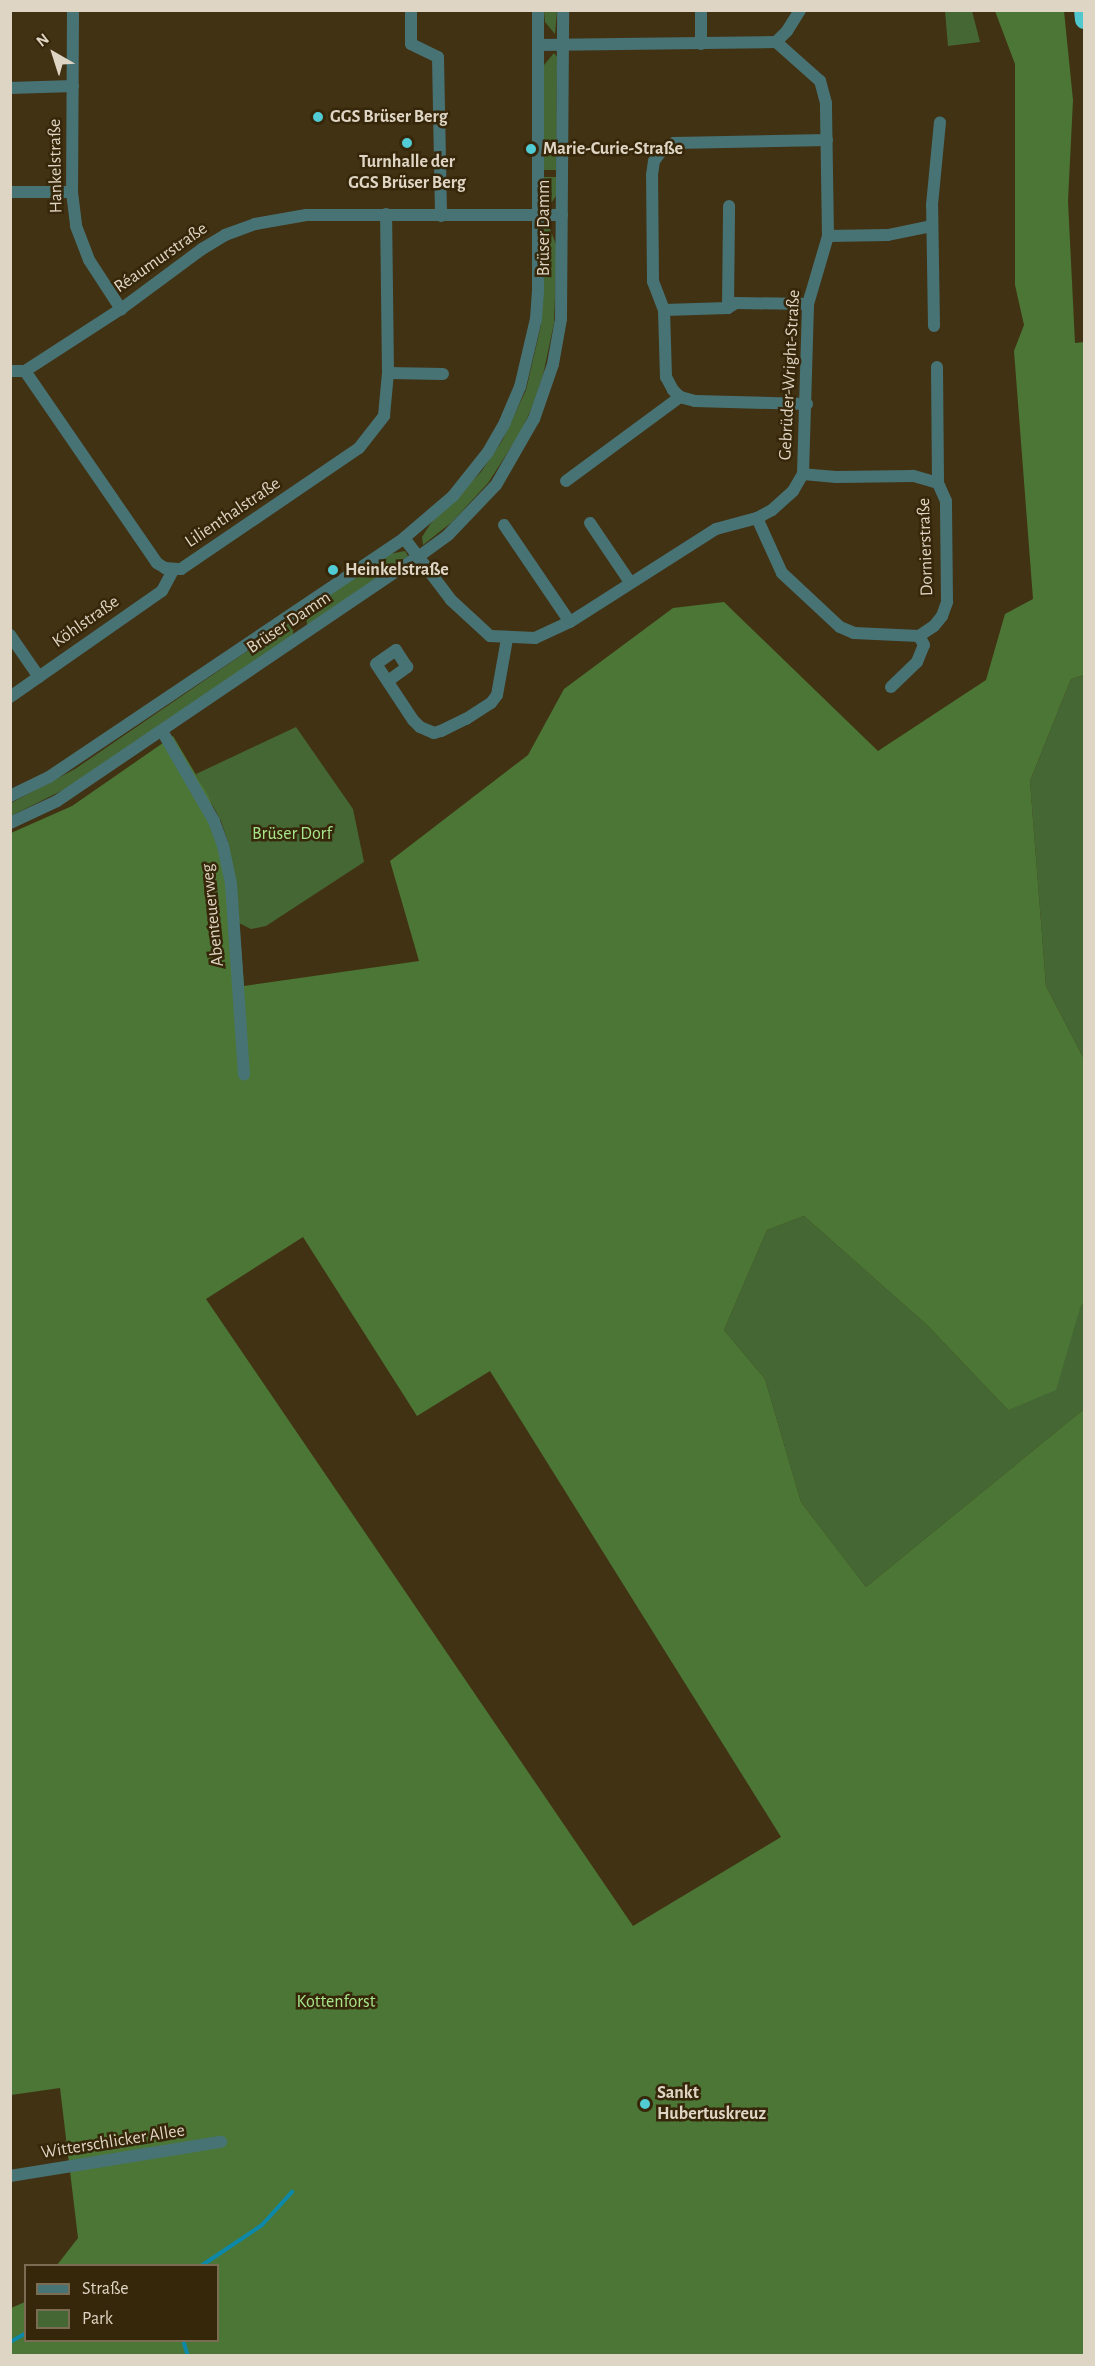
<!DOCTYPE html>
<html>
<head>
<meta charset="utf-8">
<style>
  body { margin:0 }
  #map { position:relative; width:1095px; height:2366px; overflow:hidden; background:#413214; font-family:"Alegreya Sans",sans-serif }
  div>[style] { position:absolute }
  .green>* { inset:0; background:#456734 }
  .forest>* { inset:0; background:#4b7635 }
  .stream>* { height:4px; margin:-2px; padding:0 2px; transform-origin:2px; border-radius:2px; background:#0d88a8 }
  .minor>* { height:12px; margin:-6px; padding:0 6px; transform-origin:6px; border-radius:6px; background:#487375 }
  .tertiary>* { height:12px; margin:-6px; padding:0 6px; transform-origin:6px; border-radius:6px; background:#487375 }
  .motorway>* { height:18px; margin:-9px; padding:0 9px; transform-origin:9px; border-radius:9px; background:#50c8ce }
  .dots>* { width:16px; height:16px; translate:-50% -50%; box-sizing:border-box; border:3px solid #37270a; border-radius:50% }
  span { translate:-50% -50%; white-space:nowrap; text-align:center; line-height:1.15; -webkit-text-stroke:5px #37270a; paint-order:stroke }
  .poi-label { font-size:18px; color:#dfd5c4; font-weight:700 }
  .left { translate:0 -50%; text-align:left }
  .street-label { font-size:18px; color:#dfd5c4 }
  .park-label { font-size:18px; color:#a7e58a }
  .frame { position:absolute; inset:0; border:12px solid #dfd5c4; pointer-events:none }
  .legend { position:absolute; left:24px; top:2264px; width:195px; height:78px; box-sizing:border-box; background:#37270a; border:2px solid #7a6d54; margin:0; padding:8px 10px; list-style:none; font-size:18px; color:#dfd5c4 }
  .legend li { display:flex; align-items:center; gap:12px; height:30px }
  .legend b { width:30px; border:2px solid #7a6d54 }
  .north { position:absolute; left:24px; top:24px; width:60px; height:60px; -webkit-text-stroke:4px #37270a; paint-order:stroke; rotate:321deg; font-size:16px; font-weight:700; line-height:24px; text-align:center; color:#dfd5c4 }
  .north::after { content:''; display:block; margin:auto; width:21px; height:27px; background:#dfd5c4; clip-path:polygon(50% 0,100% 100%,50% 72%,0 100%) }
</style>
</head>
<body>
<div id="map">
  <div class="green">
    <i style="clip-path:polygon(544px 11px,557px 11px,555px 34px,545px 22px)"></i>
    <i style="clip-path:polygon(945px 11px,972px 11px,980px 42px,948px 46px)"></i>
    <i style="clip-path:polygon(554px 53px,557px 57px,556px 170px,544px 170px,544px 65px)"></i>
    <i style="clip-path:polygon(544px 177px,558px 177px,556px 196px,549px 206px,544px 202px)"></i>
    <i style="clip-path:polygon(548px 224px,557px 247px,554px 323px,543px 375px,531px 410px,520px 433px,488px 483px,452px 522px,423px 545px,422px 537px,431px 523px,481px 472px,502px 441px,526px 390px,541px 325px,544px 225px)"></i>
    <i style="clip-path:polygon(405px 551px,408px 556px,307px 626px,306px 611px,389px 554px)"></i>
    <i style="clip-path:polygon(293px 620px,293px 635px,65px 789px,11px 816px,11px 803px,75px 769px)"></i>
    <i style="clip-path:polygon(1084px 675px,1084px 1059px,1046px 986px,1030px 781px,1071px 679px)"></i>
    <i style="clip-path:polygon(296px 727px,353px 809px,364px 862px,266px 926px,251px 929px,239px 923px,230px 848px,221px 821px,196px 774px)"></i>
    <i style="clip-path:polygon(804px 1216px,927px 1325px,1008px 1410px,1084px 1302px,1084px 1409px,866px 1587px,801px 1502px,765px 1379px,724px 1330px,767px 1230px)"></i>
  </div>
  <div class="forest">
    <i style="clip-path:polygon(evenodd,995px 11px,1064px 11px,1073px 100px,1068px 201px,1075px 343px,1084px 342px,1084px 675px,1071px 679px,1030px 781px,1046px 986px,1084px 1059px,1084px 1302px,1080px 1308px,1056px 1390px,1008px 1410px,927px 1325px,804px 1216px,767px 1230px,724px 1330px,765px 1379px,801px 1502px,866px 1587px,1084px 1409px,1084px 2355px,11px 2355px,11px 2308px,25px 2302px,26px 2340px,218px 2340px,218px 2266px,57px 2265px,78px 2238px,60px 2088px,11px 2095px,11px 833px,72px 806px,173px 736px,208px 795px,230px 848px,236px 883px,244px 986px,419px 961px,390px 861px,528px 755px,564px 689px,673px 608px,724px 602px,878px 751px,986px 680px,1005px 614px,1033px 599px,1014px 351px,1024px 325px,1015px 285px,1015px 64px,995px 11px,303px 1237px,417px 1416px,490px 1371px,781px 1837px,633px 1926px,206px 1299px,303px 1237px)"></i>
  </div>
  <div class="stream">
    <i style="left:201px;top:2266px;width:73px;rotate:-33.9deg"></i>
    <i style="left:262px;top:2225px;width:45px;rotate:-47.7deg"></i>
    <i style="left:183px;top:2340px;width:17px;rotate:73deg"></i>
    <i style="left:10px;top:2342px;width:18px;rotate:-29deg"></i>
  </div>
  <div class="minor">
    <i style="left:73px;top:10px;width:182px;rotate:90.3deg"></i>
    <i style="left:72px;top:192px;width:34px;rotate:83deg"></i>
    <i style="left:76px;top:226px;width:36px;rotate:69deg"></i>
    <i style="left:89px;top:260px;width:59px;rotate:56.9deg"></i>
    <i style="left:411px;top:10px;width:34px;rotate:90deg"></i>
    <i style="left:411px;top:44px;width:30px;rotate:26deg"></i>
    <i style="left:438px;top:57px;width:159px;rotate:88.9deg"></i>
    <i style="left:776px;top:42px;width:16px;rotate:-45deg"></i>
    <i style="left:787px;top:31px;width:25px;rotate:-58deg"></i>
    <i style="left:701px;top:44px;width:34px;rotate:-90deg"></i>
    <i style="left:10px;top:88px;width:63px;rotate:-1.8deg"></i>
    <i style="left:10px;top:192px;width:62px"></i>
    <i style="left:828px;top:236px;width:60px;rotate:-1deg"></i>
    <i style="left:888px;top:235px;width:44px;rotate:-11.8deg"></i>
    <i style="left:728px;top:308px;width:102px;rotate:-89.4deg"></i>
    <i style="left:664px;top:310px;width:64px;rotate:-1.8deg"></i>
    <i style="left:728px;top:308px;width:9px;rotate:-32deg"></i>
    <i style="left:736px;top:303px;width:72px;rotate:0.8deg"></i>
    <i style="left:934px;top:326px;width:121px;rotate:-90.9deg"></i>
    <i style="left:932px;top:205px;width:83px;rotate:-84.5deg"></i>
    <i style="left:937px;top:367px;width:116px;rotate:89.5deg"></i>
    <i style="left:10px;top:371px;width:15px"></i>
    <i style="left:25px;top:371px;width:114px;rotate:-32.9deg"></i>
    <i style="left:121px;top:309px;width:101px;rotate:-36.5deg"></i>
    <i style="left:202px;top:249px;width:27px;rotate:-31deg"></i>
    <i style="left:225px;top:235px;width:32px;rotate:-20deg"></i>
    <i style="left:255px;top:224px;width:52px;rotate:-10deg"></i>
    <i style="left:306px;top:215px;width:256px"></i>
    <i style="left:25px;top:371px;width:233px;rotate:55.5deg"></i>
    <i style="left:157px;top:563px;width:9px;rotate:32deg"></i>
    <i style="left:165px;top:568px;width:16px;rotate:4deg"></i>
    <i style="left:181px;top:569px;width:215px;rotate:-34.2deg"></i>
    <i style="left:359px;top:448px;width:41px;rotate:-52deg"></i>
    <i style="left:384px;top:416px;width:43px;rotate:-84.7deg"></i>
    <i style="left:388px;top:373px;width:159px;rotate:-90.7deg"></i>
    <i style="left:388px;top:373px;width:55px;rotate:1deg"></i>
    <i style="left:807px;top:404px;width:112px;rotate:-178.5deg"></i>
    <i style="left:695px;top:401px;width:16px;rotate:-165deg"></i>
    <i style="left:680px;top:397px;width:10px;rotate:-135deg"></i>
    <i style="left:673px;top:390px;width:15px;rotate:-118deg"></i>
    <i style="left:666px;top:377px;width:67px;rotate:-91.7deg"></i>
    <i style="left:664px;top:310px;width:30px;rotate:-111deg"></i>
    <i style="left:653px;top:282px;width:107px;rotate:-90.5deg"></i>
    <i style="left:652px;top:175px;width:14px;rotate:-82deg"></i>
    <i style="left:654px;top:161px;width:10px;rotate:-53deg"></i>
    <i style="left:660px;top:153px;width:17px;rotate:-36deg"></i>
    <i style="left:674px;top:143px;width:153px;rotate:-1.1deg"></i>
    <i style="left:566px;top:481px;width:142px;rotate:-36.4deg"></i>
    <i style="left:757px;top:518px;width:60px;rotate:65.6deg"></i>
    <i style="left:782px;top:573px;width:79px;rotate:43deg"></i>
    <i style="left:840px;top:627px;width:15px;rotate:23deg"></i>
    <i style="left:854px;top:633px;width:65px;rotate:2.6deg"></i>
    <i style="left:919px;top:636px;width:18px;rotate:-34deg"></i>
    <i style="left:934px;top:626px;width:13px;rotate:-51deg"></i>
    <i style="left:942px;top:616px;width:15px;rotate:-70deg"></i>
    <i style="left:947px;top:602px;width:101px;rotate:-90.6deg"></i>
    <i style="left:946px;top:501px;width:20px;rotate:-114deg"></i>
    <i style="left:938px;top:483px;width:26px;rotate:-164deg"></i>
    <i style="left:913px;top:476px;width:77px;rotate:179.3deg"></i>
    <i style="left:836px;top:477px;width:33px;rotate:-175deg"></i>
    <i style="left:590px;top:523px;width:71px;rotate:55.9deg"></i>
    <i style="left:504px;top:525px;width:117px;rotate:55.8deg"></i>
    <i style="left:404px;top:538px;width:78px;rotate:52.8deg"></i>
    <i style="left:451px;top:600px;width:53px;rotate:42.7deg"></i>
    <i style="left:490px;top:636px;width:45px;rotate:2.5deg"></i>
    <i style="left:535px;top:638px;width:38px;rotate:-25deg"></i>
    <i style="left:570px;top:622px;width:173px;rotate:-32.5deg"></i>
    <i style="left:716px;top:529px;width:42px;rotate:-15deg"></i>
    <i style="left:757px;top:518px;width:17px;rotate:-28deg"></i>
    <i style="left:772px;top:510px;width:28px;rotate:-42deg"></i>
    <i style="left:793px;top:491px;width:20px;rotate:-60deg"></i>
    <i style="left:803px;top:474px;width:170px;rotate:-88.3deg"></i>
    <i style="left:808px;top:304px;width:71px;rotate:-73.6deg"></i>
    <i style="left:828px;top:236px;width:133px;rotate:-90.9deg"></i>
    <i style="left:826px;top:103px;width:23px;rotate:-105deg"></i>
    <i style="left:820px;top:81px;width:59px;rotate:-138.4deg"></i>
    <i style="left:776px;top:42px;width:238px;rotate:179.3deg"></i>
    <i style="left:10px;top:635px;width:51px;rotate:55.4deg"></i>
    <i style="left:388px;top:681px;width:24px;rotate:-36deg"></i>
    <i style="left:407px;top:667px;width:20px;rotate:-123deg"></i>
    <i style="left:396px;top:650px;width:24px;rotate:145deg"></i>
    <i style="left:376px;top:664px;width:67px;rotate:56.5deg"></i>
    <i style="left:413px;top:720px;width:10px;rotate:45deg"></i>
    <i style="left:420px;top:727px;width:15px;rotate:23deg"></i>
    <i style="left:434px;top:733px;width:7px;rotate:-16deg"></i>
    <i style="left:441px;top:731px;width:28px;rotate:-26deg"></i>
    <i style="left:466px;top:719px;width:30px;rotate:-33deg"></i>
    <i style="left:491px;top:703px;width:10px;rotate:-53deg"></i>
    <i style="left:497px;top:695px;width:57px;rotate:-79.9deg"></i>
    <i style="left:891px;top:687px;width:36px;rotate:-44deg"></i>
    <i style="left:917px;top:662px;width:18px;rotate:-68deg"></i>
    <i style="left:924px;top:645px;width:10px;rotate:-119deg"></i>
    <i style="left:10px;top:697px;width:185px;rotate:-34.9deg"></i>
    <i style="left:162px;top:591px;width:24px;rotate:-62deg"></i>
    <i style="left:162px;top:731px;width:104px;rotate:60deg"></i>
    <i style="left:214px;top:821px;width:27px;rotate:70deg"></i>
    <i style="left:223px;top:846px;width:39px;rotate:78deg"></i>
    <i style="left:231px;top:884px;width:191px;rotate:86.1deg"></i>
    <i style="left:10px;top:2176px;width:214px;rotate:-9.2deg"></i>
  </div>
  <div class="tertiary">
    <i style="left:10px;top:796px;width:43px;rotate:-26deg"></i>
    <i style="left:49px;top:777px;width:428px;rotate:-33.9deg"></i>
    <i style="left:404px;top:538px;width:65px;rotate:-40.6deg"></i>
    <i style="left:453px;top:496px;width:56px;rotate:-51.5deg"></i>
    <i style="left:488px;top:452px;width:34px;rotate:-60deg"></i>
    <i style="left:505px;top:422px;width:38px;rotate:-67deg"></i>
    <i style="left:520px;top:387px;width:70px;rotate:-76.8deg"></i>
    <i style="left:536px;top:319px;width:27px;rotate:-86deg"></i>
    <i style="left:538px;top:292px;width:282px;rotate:-90deg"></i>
    <i style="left:10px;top:823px;width:52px;rotate:-25.1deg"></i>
    <i style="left:57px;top:801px;width:436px;rotate:-34.1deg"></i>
    <i style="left:418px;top:557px;width:37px;rotate:-36deg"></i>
    <i style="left:448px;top:535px;width:69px;rotate:-46.2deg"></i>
    <i style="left:496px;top:485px;width:76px;rotate:-60.1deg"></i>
    <i style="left:534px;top:419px;width:58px;rotate:-70.9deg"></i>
    <i style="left:553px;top:364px;width:46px;rotate:-79.9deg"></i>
    <i style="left:561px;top:319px;width:309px;rotate:-89.6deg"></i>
  </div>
  <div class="motorway">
    <i style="left:1083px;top:10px;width:10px;rotate:84deg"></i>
  </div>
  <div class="dots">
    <i style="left:318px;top:117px;background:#51ccd4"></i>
    <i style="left:407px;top:143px;background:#51ccd4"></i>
    <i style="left:531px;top:149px;background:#51ccd4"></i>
    <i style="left:333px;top:570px;background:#51ccd4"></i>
    <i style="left:645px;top:2104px;background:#51ccd4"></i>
  </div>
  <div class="poi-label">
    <span class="left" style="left:330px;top:117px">GGS Brüser Berg</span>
    <span class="left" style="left:543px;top:149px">Marie-Curie-Straße</span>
    <span style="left:407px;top:173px">Turnhalle der<br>GGS Brüser Berg</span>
    <span class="left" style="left:345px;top:570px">Heinkelstraße</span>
    <span class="left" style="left:657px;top:2104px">Sankt<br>Hubertuskreuz</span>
  </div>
  <div class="street-label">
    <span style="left:56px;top:166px;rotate:-91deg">Hankelstraße</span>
    <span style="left:544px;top:228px;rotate:-90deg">Brüser Damm</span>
    <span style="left:161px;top:258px;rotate:-35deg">Réaumurstraße</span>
    <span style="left:790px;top:375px;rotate:-87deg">Gebrüder-Wright-Straße</span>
    <span style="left:233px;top:513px;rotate:-34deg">Lilienthalstraße</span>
    <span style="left:926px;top:547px;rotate:-92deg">Dornierstraße</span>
    <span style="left:86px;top:622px;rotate:-35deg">Köhlstraße</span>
    <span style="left:289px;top:623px;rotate:-34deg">Brüser Damm</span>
    <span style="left:213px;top:915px;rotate:-96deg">Abenteuerweg</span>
    <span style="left:113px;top:2142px;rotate:-9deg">Witterschlicker Allee</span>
  </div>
  <div class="park-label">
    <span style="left:292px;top:834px">Brüser Dorf</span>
    <span style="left:336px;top:2002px">Kottenforst</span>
  </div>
  <div class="frame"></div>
  <ul class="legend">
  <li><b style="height:8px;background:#487375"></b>Straße</li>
  <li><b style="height:16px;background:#456734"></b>Park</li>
  </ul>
  <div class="north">N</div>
</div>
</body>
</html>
